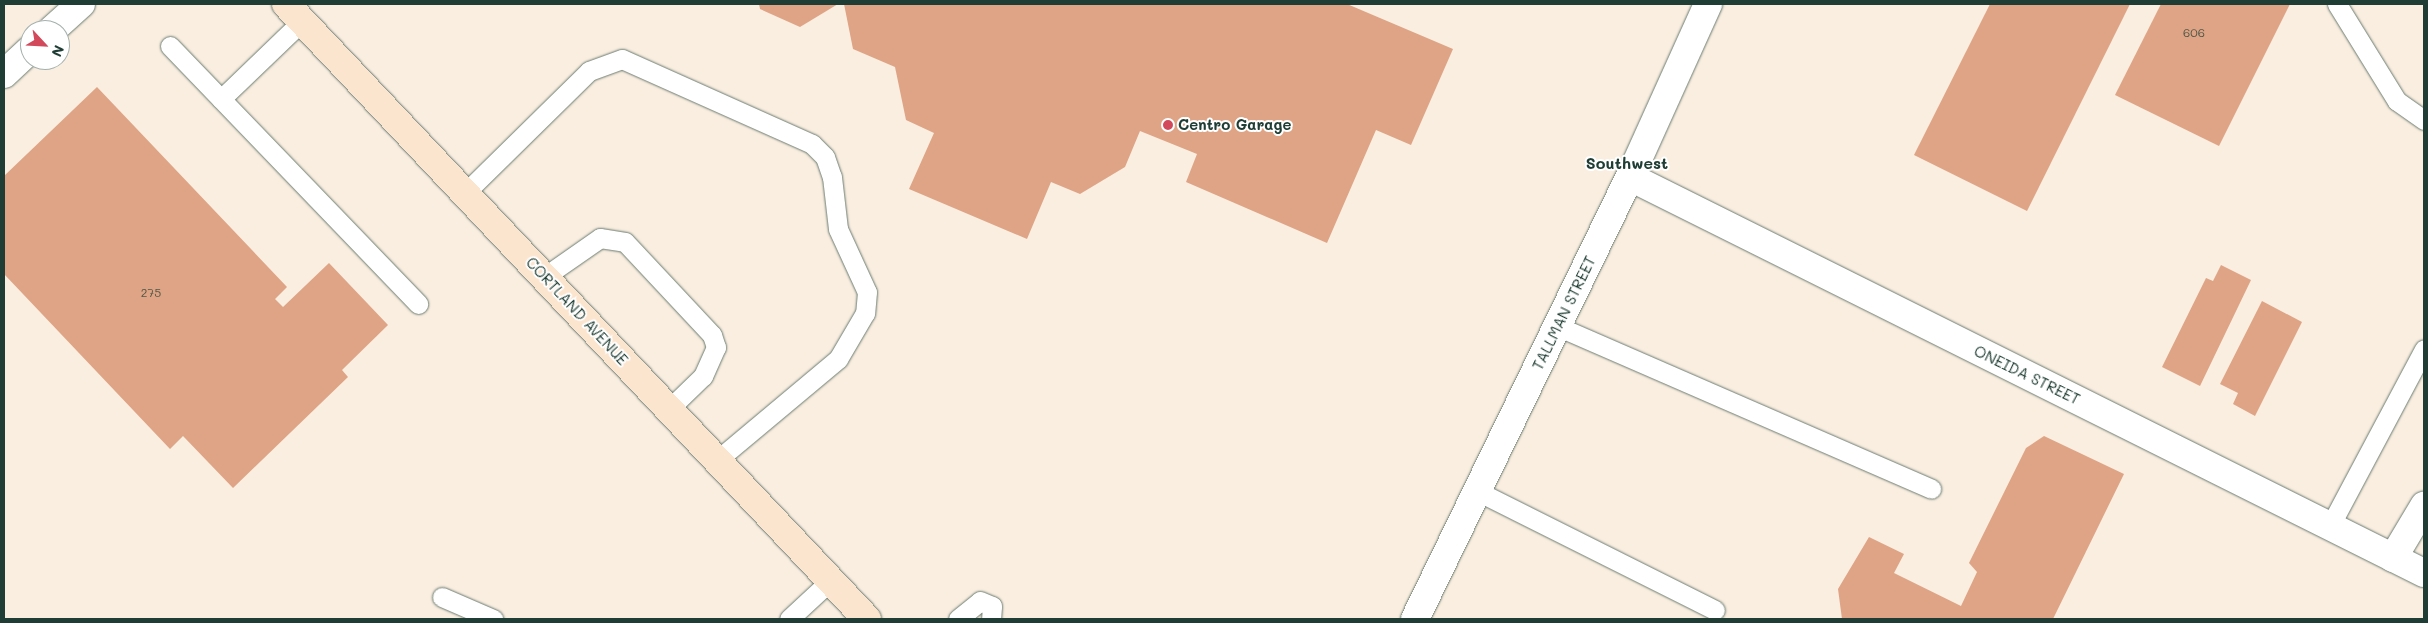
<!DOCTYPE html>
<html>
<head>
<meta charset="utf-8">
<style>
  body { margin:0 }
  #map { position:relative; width:2428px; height:623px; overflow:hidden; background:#f9eee0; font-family:Mali,sans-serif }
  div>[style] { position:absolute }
  .building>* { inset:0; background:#dfa485 }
  .roads { filter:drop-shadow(0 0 1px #6b7b70) drop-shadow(0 0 1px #6b7b70) }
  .lane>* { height:19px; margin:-9.5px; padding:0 9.5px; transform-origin:9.5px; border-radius:9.5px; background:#fff }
  .street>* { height:28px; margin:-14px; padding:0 14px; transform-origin:14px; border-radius:14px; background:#fff }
  .secondary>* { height:28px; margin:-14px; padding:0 14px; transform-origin:14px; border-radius:14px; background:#fce5cf }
  .dots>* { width:14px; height:14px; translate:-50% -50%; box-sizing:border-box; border:2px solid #fff; border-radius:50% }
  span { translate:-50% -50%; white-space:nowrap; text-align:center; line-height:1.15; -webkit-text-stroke:4px #fff; paint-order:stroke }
  .number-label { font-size:12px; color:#4f5748 }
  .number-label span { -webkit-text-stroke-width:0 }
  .poi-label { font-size:15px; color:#1f3d34; font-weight:700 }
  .left { translate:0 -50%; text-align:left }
  .street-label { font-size:15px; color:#1f3d34 }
  .neighbourhood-label { font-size:16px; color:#1f3d34; font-weight:700 }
  .frame { position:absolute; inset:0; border:5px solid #1f3d34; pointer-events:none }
  .north { position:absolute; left:20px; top:20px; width:50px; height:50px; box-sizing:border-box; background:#fff; border:1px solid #a5b1ae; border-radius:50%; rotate:115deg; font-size:14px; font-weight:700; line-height:20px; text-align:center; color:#1f3d34 }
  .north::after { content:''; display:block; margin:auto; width:18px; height:22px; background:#d1495b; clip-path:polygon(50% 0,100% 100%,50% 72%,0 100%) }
</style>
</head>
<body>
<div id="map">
  <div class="building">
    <i style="clip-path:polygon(759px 4px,838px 4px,800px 27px,760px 9px)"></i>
    <i style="clip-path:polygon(844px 4px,1347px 4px,1453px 49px,1411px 145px,1376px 130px,1327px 243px,1186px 182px,1197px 154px,1140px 131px,1125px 167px,1080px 194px,1051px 182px,1027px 239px,909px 189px,934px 133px,906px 120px,895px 67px,853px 49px)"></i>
    <i style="clip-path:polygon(1990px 4px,2130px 4px,2027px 211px,1914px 155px)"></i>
    <i style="clip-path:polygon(2161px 4px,2290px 4px,2219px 146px,2115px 95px)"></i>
    <i style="clip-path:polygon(97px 87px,287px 287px,275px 299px,283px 307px,329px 263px,388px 325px,342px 370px,348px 377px,233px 488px,183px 436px,170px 449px,4px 274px,4px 176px)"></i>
    <i style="clip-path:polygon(2221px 265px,2251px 280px,2200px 386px,2162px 367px,2206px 278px,2213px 281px)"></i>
    <i style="clip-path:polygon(2262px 301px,2302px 322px,2255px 416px,2233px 404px,2238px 393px,2220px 384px)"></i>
    <i style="clip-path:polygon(2044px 436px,2124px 474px,2053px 619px,1842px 619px,1838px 589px,1869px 537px,1904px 554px,1894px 573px,1961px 606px,1977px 572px,1969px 563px,2026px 448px)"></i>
  </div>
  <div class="roads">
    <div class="lane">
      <i style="left:2337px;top:4px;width:114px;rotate:58.3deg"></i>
      <i style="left:2397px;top:101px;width:33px;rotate:35deg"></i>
      <i style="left:170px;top:46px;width:358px;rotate:46.1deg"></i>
      <i style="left:221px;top:99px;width:112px;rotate:-43.9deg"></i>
      <i style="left:465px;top:193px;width:174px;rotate:-44.5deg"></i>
      <i style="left:589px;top:71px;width:35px;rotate:-20deg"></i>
      <i style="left:622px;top:59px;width:208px;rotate:24.1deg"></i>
      <i style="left:812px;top:144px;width:18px;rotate:45deg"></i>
      <i style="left:825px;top:157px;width:21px;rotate:71deg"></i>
      <i style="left:832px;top:177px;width:52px;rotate:83.4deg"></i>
      <i style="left:838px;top:229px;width:69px;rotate:65.3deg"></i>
      <i style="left:867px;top:292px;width:21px;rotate:95deg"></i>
      <i style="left:865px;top:313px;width:53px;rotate:120.4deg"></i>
      <i style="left:838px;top:359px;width:158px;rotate:140.1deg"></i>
      <i style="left:544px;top:277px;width:68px;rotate:-34.9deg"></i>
      <i style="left:600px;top:238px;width:25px;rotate:9deg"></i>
      <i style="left:625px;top:242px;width:127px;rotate:46.9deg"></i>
      <i style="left:712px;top:335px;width:13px;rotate:72deg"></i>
      <i style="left:716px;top:347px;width:32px;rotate:114deg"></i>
      <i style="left:703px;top:376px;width:47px;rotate:135.9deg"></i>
      <i style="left:1557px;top:326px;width:408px;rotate:23.5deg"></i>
      <i style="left:1477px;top:491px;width:266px;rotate:26.6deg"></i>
      <i style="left:2330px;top:526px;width:200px;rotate:-62deg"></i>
      <i style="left:442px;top:597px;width:56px;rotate:23.3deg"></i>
      <i style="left:789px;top:619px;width:57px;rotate:-42.9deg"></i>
      <i style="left:958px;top:619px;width:28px;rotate:-39deg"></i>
      <i style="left:980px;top:601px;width:13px;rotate:23deg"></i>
      <i style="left:992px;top:606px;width:13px;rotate:94deg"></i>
    </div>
    <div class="street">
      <i style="left:52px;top:30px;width:39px;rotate:-42deg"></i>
      <i style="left:4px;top:74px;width:35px;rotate:-43deg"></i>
      <i style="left:1630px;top:177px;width:887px;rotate:26.51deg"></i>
      <i style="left:2393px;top:558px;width:61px;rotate:-59.2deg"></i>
      <i style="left:1415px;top:619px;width:492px;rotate:-64.1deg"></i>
      <i style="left:1630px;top:177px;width:190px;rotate:-65.7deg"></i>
    </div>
    <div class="secondary">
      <i style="left:286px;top:4px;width:846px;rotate:46.63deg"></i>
    </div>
  </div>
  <div class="dots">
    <i style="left:1168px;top:125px;background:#d1495b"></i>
  </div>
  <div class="number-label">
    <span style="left:2194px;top:33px">606</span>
    <span style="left:151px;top:293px">275</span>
  </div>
  <div class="poi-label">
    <span class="left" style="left:1178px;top:125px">Centro Garage</span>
  </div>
  <div class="street-label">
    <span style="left:577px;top:311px;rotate:47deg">CORTLAND AVENUE</span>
    <span style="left:1564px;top:313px;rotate:-64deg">TALLMAN STREET</span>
    <span style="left:2027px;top:375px;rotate:26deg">ONEIDA STREET</span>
  </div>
  <div class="neighbourhood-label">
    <span style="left:1627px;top:163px">Southwest</span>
  </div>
  <div class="frame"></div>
  <div class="north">N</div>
</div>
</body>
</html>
